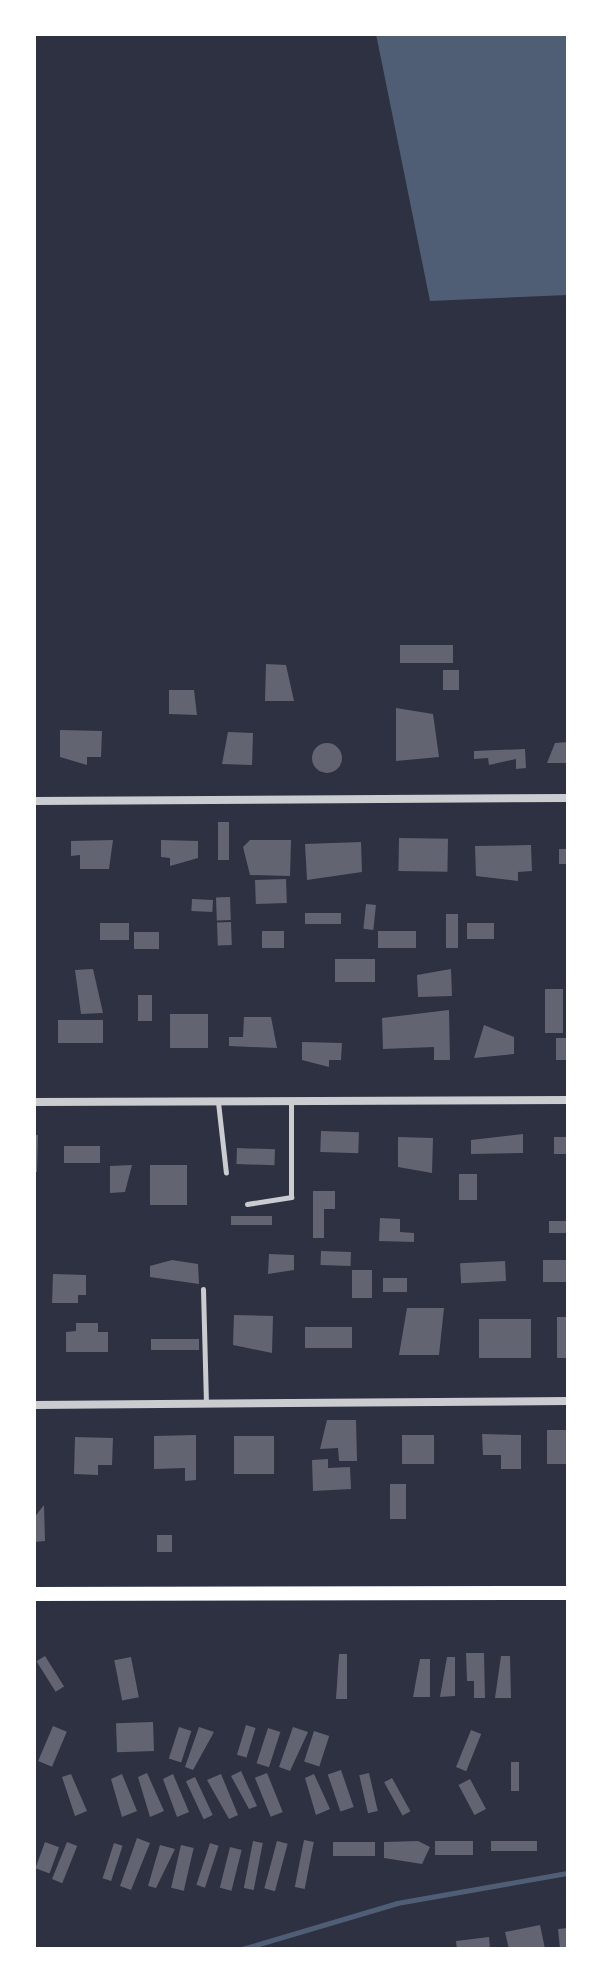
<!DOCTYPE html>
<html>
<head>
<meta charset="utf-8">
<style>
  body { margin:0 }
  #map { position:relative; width:602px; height:1983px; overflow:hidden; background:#2d3142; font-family:Manrope,sans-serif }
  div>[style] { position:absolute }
  .water>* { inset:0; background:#4f5d75 }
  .stream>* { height:5px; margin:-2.5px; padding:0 2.5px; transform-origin:2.5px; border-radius:2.5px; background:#4f5d75 }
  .building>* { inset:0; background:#626471; transform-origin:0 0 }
  .round { border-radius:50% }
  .service>* { height:5px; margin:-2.5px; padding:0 2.5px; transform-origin:2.5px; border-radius:2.5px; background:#caccd0 }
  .minor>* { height:8px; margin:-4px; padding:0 4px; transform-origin:4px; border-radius:4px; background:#caccd0 }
  .secondary>* { height:14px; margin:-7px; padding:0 7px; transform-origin:7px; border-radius:7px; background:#fff }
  span { translate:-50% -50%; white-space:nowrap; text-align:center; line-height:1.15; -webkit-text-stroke:8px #fff; paint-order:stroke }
  .frame { position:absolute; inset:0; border:36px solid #fff; pointer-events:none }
</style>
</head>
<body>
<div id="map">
  <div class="water">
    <i style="clip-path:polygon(376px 34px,568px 34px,568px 295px,430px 301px)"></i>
  </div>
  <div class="stream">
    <i style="left:242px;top:1949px;width:162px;rotate:-16.5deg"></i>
    <i style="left:397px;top:1903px;width:174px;rotate:-10deg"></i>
  </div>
  <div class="building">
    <i style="left:400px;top:645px;width:53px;height:18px"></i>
    <i style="clip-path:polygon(266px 664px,286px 665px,294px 701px,265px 701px)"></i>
    <i style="left:443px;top:670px;width:16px;height:20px"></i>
    <i style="clip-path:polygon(169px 690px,194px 690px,197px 715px,169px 714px)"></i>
    <i style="clip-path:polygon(396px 708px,433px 714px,439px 757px,396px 761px)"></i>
    <i style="clip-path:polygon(60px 730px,102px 731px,101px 757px,87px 757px,87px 765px,60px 757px)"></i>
    <i style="clip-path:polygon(228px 732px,253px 733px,252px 765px,222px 764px)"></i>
    <i style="clip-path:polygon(568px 742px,568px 763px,547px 763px,555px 743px)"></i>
    <i class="round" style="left:312px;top:743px;width:30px;height:30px"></i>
    <i style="clip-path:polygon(525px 749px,526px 768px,516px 769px,516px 759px,489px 765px,488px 758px,474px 759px,474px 751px)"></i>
    <i style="left:218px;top:822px;width:11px;height:38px"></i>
    <i style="left:399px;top:838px;width:49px;height:33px;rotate:1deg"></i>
    <i style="clip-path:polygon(113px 840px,109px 869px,80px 869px,80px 855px,71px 856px,71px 841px)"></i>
    <i style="clip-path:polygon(161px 840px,198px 841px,198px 858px,170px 866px,170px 858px,161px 857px)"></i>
    <i style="clip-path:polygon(250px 840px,291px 840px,290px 876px,250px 875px,243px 847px)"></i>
    <i style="clip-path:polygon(361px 842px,362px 872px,307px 880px,305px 844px)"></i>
    <i style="clip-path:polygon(531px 845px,532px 871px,518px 872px,518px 881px,476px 876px,475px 846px)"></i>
    <i style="left:559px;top:849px;width:9px;height:15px"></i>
    <i style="left:286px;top:879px;width:24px;height:31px;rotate:88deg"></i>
    <i style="left:230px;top:897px;width:23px;height:14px;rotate:88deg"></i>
    <i style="left:192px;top:899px;width:21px;height:12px;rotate:3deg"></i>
    <i style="left:366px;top:904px;width:10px;height:25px;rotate:6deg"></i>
    <i style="left:341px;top:913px;width:11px;height:36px;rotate:90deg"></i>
    <i style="left:446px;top:914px;width:12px;height:34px"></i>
    <i style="left:231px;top:922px;width:23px;height:14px;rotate:88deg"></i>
    <i style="left:129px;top:923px;width:17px;height:29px;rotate:90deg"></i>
    <i style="left:467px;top:923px;width:27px;height:16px"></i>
    <i style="left:262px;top:931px;width:22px;height:17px"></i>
    <i style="left:416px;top:931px;width:17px;height:38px;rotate:90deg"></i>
    <i style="left:159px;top:932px;width:17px;height:25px;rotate:90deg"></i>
    <i style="left:335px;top:959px;width:40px;height:23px"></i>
    <i style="clip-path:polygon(93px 969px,103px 1013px,81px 1014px,75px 970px)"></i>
    <i style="clip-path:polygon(451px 969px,452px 996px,418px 997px,417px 975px)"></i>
    <i style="left:545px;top:989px;width:18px;height:44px"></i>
    <i style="left:138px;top:995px;width:14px;height:26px"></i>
    <i style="clip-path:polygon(449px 1010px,450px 1060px,434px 1060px,434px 1047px,383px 1049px,382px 1018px)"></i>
    <i style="left:170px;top:1014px;width:38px;height:34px"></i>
    <i style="clip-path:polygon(244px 1017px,271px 1017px,277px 1048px,229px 1046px,229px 1037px,243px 1037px)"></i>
    <i style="left:103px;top:1020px;width:23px;height:45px;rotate:90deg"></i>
    <i style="clip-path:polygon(484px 1025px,514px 1037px,514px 1054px,474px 1058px)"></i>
    <i style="left:556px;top:1038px;width:12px;height:22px"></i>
    <i style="clip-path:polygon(302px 1042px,342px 1043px,341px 1060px,329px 1060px,329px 1067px,302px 1060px)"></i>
    <i style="left:321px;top:1131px;width:38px;height:21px;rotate:2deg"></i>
    <i style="clip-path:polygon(523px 1134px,523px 1153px,471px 1154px,471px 1140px)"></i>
    <i style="clip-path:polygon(34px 1135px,38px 1135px,37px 1172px,34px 1172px)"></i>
    <i style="clip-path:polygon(398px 1137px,433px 1138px,432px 1173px,398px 1167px)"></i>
    <i style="left:554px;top:1137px;width:14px;height:17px"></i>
    <i style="left:64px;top:1146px;width:36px;height:17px"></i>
    <i style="left:237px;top:1148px;width:38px;height:16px;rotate:2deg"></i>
    <i style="clip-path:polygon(132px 1165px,125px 1192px,110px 1193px,110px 1166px)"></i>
    <i style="left:150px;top:1165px;width:37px;height:40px"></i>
    <i style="left:459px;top:1174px;width:18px;height:26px"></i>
    <i style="clip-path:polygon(313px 1191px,335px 1191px,335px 1209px,324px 1209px,324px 1238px,313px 1238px)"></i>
    <i style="left:231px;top:1216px;width:41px;height:9px"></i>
    <i style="clip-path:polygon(380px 1218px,400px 1219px,400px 1232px,414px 1233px,414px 1242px,379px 1241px)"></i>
    <i style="left:549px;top:1221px;width:19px;height:12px"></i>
    <i style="left:321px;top:1251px;width:30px;height:14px;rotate:2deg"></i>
    <i style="clip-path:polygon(269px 1254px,294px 1255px,294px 1270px,268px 1274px)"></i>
    <i style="clip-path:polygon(172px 1260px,198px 1264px,199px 1284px,150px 1277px,150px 1266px)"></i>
    <i style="left:543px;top:1260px;width:25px;height:22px"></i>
    <i style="left:505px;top:1261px;width:20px;height:45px;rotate:87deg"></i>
    <i style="left:352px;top:1270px;width:20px;height:28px"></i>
    <i style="clip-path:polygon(53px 1274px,86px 1275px,86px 1295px,78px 1295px,78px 1303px,52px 1303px)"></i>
    <i style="left:407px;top:1278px;width:14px;height:24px;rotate:90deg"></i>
    <i style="clip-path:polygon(407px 1308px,444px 1308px,439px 1355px,399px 1355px)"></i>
    <i style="clip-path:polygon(234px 1315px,273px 1316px,272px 1353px,233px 1345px)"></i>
    <i style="left:557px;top:1317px;width:11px;height:41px"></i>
    <i style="left:531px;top:1319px;width:39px;height:52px;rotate:90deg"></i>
    <i style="clip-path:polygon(76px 1323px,98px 1323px,98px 1332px,108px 1332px,108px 1352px,66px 1352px,66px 1332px,76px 1331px)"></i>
    <i style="left:305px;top:1327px;width:47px;height:21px"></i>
    <i style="left:199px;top:1339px;width:11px;height:48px;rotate:90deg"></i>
    <i style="clip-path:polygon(327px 1420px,356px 1420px,357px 1461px,339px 1461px,338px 1448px,320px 1449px)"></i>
    <i style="left:568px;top:1430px;width:34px;height:21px;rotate:90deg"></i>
    <i style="clip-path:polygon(482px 1434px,521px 1435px,521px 1469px,501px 1469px,501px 1455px,483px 1455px)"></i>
    <i style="clip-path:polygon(196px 1435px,196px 1480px,185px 1481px,185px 1468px,154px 1469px,154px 1436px)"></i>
    <i style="left:402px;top:1435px;width:32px;height:29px"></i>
    <i style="left:234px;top:1436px;width:40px;height:38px"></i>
    <i style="clip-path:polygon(75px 1437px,113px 1438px,112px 1465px,98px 1465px,98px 1475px,74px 1474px)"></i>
    <i style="clip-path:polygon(328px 1459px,328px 1468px,350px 1467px,351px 1489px,313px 1491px,312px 1460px)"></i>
    <i style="left:390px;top:1484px;width:16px;height:35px"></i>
    <i style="clip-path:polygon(44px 1505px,45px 1541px,34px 1542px,34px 1518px)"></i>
    <i style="left:157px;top:1535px;width:15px;height:17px"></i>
    <i style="clip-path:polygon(466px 1653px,484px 1653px,485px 1698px,474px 1698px,474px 1681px,467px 1681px)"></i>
    <i style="clip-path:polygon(339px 1654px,347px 1654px,347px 1699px,336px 1699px)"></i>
    <i style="left:45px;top:1656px;width:36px;height:10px;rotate:58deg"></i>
    <i style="clip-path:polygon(501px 1656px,510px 1656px,511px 1698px,495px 1698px)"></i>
    <i style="left:131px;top:1657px;width:41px;height:17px;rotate:79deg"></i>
    <i style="clip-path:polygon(447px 1657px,455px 1657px,455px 1696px,440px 1697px)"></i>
    <i style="clip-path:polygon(420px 1659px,430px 1659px,430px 1697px,413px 1697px)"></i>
    <i style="left:153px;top:1722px;width:29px;height:37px;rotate:88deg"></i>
    <i style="left:246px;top:1725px;width:10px;height:31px;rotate:17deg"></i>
    <i style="left:53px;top:1726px;width:15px;height:38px;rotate:23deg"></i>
    <i style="left:179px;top:1727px;width:13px;height:33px;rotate:18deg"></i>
    <i style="clip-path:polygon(199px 1727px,214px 1732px,193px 1770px,185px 1767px)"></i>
    <i style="clip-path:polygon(293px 1727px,308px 1732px,290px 1771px,279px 1767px)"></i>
    <i style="left:268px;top:1728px;width:13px;height:37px;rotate:18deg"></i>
    <i style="left:471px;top:1730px;width:11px;height:40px;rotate:22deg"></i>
    <i style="left:314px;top:1731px;width:16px;height:32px;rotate:18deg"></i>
    <i style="left:511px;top:1762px;width:8px;height:29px"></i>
    <i style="left:341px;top:1770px;width:39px;height:14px;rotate:71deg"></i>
    <i style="clip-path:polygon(241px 1771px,257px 1806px,249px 1809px,231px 1776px)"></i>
    <i style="clip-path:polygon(147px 1773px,164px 1811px,150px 1817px,138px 1777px)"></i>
    <i style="left:267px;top:1773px;width:42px;height:13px;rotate:68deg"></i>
    <i style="left:369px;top:1773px;width:39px;height:10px;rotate:77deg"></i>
    <i style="clip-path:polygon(71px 1774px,87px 1811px,75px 1816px,62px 1777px)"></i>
    <i style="clip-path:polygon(122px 1774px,137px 1811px,122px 1817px,111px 1779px)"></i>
    <i style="clip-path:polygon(173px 1774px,189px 1812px,177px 1817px,163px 1779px)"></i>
    <i style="clip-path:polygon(221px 1774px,238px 1815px,229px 1819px,207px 1780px)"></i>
    <i style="clip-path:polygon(314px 1774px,330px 1809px,316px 1815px,305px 1778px)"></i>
    <i style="left:195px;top:1777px;width:42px;height:10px;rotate:65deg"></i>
    <i style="left:392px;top:1778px;width:38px;height:9px;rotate:61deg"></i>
    <i style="left:470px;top:1779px;width:34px;height:13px;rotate:62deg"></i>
    <i style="clip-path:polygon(137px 1838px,150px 1843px,131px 1890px,120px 1886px)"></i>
    <i style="left:304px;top:1840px;width:10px;height:48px;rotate:11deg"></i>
    <i style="left:253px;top:1841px;width:10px;height:48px;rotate:11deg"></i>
    <i style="left:277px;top:1841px;width:11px;height:49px;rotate:15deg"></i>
    <i style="clip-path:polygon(418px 1841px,430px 1847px,422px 1864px,384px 1858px,384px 1842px)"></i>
    <i style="left:473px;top:1841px;width:14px;height:38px;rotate:90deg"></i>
    <i style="left:537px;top:1841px;width:10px;height:46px;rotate:90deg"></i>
    <i style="left:45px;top:1842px;width:15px;height:28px;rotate:20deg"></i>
    <i style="left:67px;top:1842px;width:11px;height:40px;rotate:22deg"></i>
    <i style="left:333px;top:1842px;width:42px;height:14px"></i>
    <i style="left:114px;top:1843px;width:9px;height:37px;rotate:18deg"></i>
    <i style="left:210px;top:1843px;width:9px;height:44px;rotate:18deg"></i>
    <i style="clip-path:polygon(160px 1845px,175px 1849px,156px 1888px,148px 1886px)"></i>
    <i style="left:181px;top:1845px;width:13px;height:44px;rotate:13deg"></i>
    <i style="left:230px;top:1847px;width:12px;height:42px;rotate:14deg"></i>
    <i style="clip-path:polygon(540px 1925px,545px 1949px,509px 1949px,505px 1932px)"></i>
    <i style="clip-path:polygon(568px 1928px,568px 1948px,560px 1949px,558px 1929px)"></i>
    <i style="clip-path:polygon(489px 1937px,490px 1949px,457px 1949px,456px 1941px)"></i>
  </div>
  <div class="service">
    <i style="left:218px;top:1102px;width:71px;rotate:83.6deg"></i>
    <i style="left:247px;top:1204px;width:45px;rotate:-9deg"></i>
    <i style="left:291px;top:1197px;width:95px;rotate:-90deg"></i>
    <i style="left:203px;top:1289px;width:115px;rotate:88.5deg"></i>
  </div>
  <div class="minor">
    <i style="left:34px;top:801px;width:534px;rotate:-0.32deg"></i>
    <i style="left:34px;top:1102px;width:534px;rotate:-0.21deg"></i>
    <i style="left:34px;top:1405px;width:534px;rotate:-0.43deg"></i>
  </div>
  <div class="secondary">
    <i style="left:34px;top:1594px;width:534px;rotate:-0.11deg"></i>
  </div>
  <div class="frame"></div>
</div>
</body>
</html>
